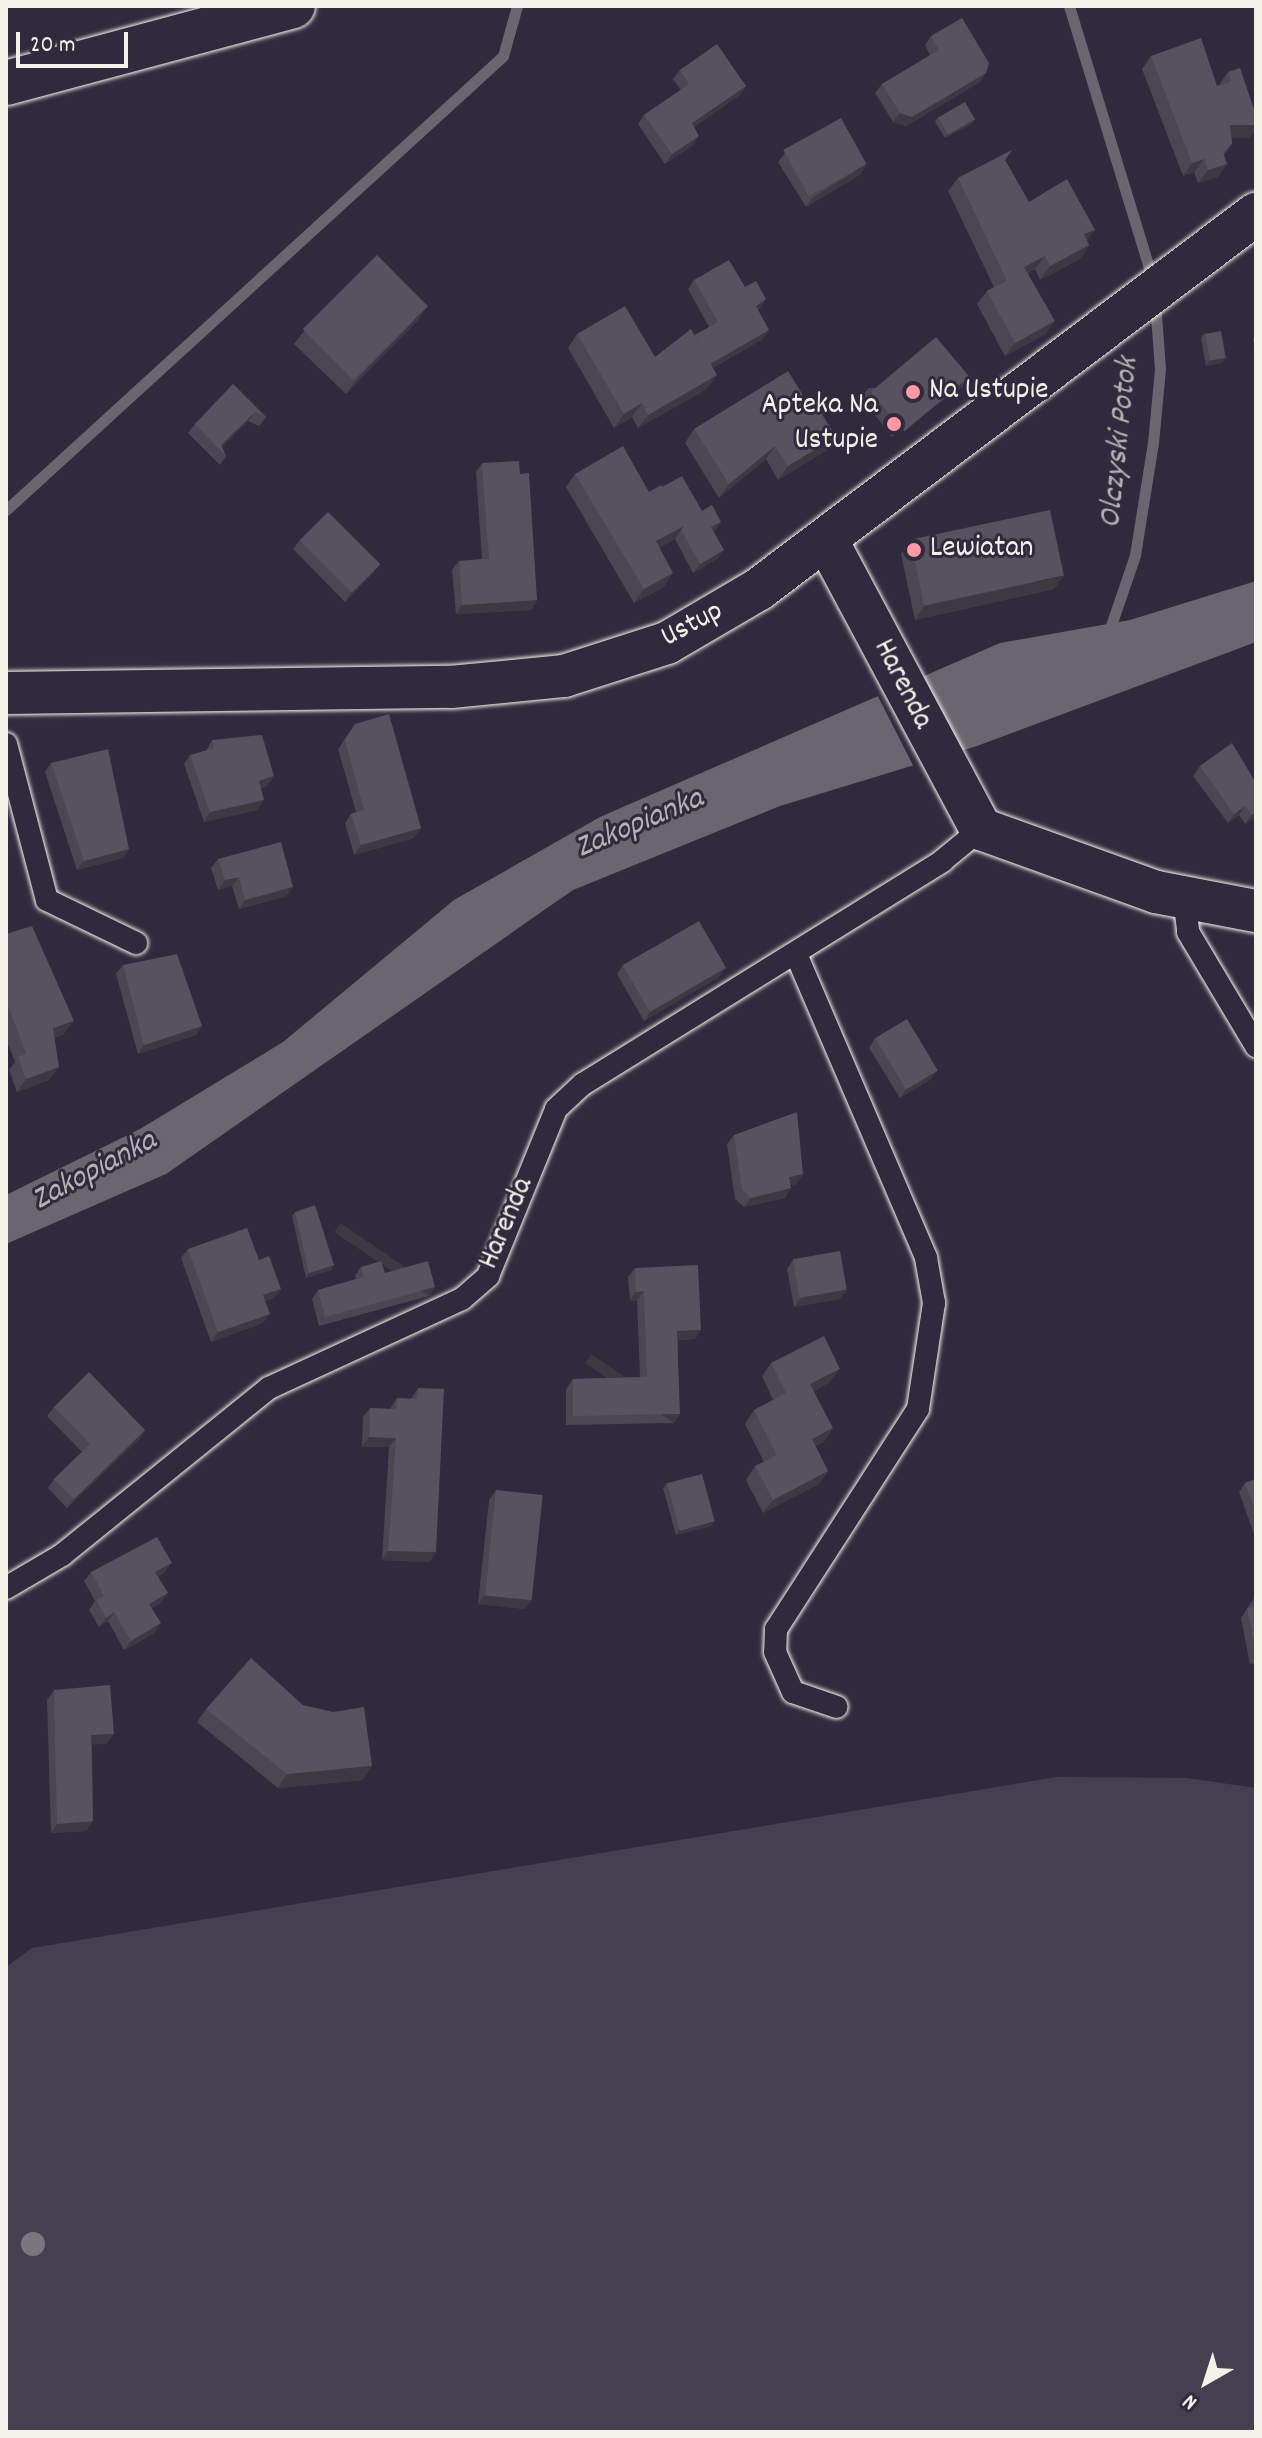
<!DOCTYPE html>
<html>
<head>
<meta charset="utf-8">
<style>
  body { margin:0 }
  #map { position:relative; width:1262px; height:2438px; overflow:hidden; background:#2f2a3d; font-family:Dekko,sans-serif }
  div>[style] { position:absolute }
  .green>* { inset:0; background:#454050 }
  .water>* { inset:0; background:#6a6670 }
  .pier>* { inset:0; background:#2f2a3d; transform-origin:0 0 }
  .stream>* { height:11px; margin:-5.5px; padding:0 5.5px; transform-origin:5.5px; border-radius:5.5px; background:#6a6670 }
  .roads { filter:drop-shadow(0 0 2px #f4f1e8) drop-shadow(0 0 2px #f4f1e8) }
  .lane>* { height:22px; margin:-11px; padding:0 11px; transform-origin:11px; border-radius:11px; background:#2f2a3d }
  .street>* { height:42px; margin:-21px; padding:0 21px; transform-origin:21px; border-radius:21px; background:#2f2a3d }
  .primary>* { height:44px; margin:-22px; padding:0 22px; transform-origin:22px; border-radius:22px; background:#2f2a3d }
  .trees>* { width:24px; height:24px; margin:-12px; border-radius:50%; background:#7a757e }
  .wall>* { inset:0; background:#4a4752 }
  .shaded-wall>* { inset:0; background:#3c3942; transform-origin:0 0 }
  .building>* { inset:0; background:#56525f; transform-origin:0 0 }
  .dots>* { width:22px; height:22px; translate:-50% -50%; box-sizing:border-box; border:4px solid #2f2a3d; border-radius:50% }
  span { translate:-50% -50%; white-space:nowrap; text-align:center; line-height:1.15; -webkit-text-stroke:6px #2f2a3d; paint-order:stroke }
  .poi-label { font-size:30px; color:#f4f1e8 }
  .left { translate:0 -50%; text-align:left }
  .right { translate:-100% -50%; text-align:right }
  .street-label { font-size:30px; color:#f4f1e8 }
  .water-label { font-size:32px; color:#b6b2b2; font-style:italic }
  .frame { position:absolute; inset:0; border:8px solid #f4f1e8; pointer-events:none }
  .north { position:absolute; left:1166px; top:2342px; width:80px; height:80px; -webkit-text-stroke:6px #2f2a3d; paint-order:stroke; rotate:219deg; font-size:22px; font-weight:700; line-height:32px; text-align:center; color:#f4f1e8 }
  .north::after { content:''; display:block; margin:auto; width:28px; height:36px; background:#f4f1e8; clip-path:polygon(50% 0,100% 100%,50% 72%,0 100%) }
  .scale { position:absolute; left:16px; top:32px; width:112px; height:36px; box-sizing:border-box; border:4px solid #f4f1e8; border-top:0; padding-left:10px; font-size:24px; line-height:28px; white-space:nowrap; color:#f4f1e8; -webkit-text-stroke:6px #2f2a3d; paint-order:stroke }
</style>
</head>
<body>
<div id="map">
  <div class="green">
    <i style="clip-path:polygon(1057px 1777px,1187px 1778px,1256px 1788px,1256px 2432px,6px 2432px,6px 1967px,32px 1948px)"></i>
  </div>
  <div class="water">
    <i style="clip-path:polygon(1256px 581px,1256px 642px,977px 746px,780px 806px,573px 890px,166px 1174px,6px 1244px,6px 1195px,140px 1129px,283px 1042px,454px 900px,600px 817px,1000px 643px,1130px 620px)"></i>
  </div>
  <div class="pier">
    <i style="left:921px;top:673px;width:91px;height:49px;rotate:63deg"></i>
  </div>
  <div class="stream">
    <i style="left:1069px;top:6px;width:287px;rotate:73deg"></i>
    <i style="left:6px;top:510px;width:673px;rotate:-42.41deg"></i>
    <i style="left:503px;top:56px;width:52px;rotate:-74.4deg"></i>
    <i style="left:1107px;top:637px;width:87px;rotate:-71.1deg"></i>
    <i style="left:1135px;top:555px;width:113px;rotate:-80.9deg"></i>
    <i style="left:1153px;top:443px;width:74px;rotate:-84.6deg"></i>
    <i style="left:1160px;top:369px;width:68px;rotate:-94.2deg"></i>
  </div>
  <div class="roads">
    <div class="lane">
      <i style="left:6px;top:744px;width:161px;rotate:75.3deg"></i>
      <i style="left:47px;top:900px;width:99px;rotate:25.8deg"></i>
      <i style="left:1184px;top:897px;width:35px;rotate:83deg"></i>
      <i style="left:1188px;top:932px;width:133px;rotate:59.2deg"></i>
      <i style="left:796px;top:954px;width:331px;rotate:66.8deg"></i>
      <i style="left:926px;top:1258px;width:46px;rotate:79.9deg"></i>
      <i style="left:934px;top:1303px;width:107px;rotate:98.6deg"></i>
      <i style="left:918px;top:1409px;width:262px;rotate:122.8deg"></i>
      <i style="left:776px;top:1629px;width:23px;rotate:92deg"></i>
      <i style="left:775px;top:1652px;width:44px;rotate:65.8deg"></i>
      <i style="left:793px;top:1692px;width:46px;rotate:18.8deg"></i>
      <i style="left:6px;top:1588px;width:65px;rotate:-30.5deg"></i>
      <i style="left:62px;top:1555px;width:266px;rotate:-38.9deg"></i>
      <i style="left:269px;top:1388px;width:213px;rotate:-24.8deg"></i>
      <i style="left:462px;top:1299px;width:35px;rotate:-41deg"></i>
      <i style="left:488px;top:1276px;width:180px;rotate:-67.8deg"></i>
      <i style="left:556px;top:1109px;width:37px;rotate:-43deg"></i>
      <i style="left:583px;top:1084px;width:423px;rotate:-31.8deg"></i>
      <i style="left:942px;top:861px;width:50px;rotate:-39.4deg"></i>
    </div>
    <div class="street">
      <i style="left:826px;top:539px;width:329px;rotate:61.9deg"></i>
      <i style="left:981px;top:829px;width:186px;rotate:19.8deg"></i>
      <i style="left:1156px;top:892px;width:102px;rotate:10.8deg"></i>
      <i style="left:6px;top:693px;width:445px;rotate:-0.8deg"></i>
      <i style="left:451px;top:687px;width:114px;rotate:-5.6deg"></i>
      <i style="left:564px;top:676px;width:108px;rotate:-17.8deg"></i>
      <i style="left:667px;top:643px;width:107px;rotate:-30.4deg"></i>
      <i style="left:759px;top:589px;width:623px;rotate:-37.04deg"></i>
    </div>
    <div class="primary">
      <i style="left:6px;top:83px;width:297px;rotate:-15deg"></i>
    </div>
  </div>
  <div class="trees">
    <i style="left:33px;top:2244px"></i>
  </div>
  <div class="wall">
    <i style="clip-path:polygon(931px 36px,980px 82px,906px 126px,893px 122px,875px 93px,882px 84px,930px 55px,925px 45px)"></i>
    <i style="clip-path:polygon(1151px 56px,1217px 86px,1219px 85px,1228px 72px,1250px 138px,1232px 138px,1232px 144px,1224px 155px,1227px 164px,1218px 177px,1198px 183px,1194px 172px,1183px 176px,1142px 69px)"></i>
    <i style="clip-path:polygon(680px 70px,746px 86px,740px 95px,694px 127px,693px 145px,665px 164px,638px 124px,644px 115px,681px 90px,673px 79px)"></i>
    <i style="clip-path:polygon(938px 117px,975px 119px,972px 124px,945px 138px,935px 122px)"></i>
    <i style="clip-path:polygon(1012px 150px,1005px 160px,1029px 202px,1087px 241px,1089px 245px,1080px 259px,1040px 280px,1035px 269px,1028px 273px,1046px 334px,1005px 356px,977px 304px,987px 291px,994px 287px,948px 191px,958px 178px)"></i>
    <i style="clip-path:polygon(785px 153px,861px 174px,806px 207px,778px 162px)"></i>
    <i style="clip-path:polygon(694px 280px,745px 287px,766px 299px,758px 310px,763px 339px,713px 368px,707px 389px,638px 428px,632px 417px,614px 428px,568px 348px,577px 334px,655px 357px,709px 327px,688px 289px)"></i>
    <i style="clip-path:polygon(419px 319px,346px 394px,294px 344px,304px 331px)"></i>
    <i style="clip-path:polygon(1205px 333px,1226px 358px,1222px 363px,1206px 366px,1201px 338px)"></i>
    <i style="clip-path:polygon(1256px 335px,1256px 358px,1253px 339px)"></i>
    <i style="clip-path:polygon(233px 384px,266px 417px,259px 426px,248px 421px,222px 447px,226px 456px,220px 465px,188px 433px,195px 424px)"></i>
    <i style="clip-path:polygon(963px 386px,892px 437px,862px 398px,868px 388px)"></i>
    <i style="clip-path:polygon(809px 405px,836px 437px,827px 450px,778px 480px,766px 459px,719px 498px,685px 443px,694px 429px)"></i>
    <i style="clip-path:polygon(482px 463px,520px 474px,537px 600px,531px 610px,456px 614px,452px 570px,459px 561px,482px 559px,476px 472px)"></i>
    <i style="clip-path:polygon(575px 474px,649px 492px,662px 487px,702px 511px,715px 531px,713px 531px,717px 559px,693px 573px,675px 539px,659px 548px,664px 587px,634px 603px,566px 487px)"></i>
    <i style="clip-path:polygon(300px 540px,380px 564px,373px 573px,345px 602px,293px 549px)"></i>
    <i style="clip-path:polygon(910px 541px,1054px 589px,915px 620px,901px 554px)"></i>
    <i style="clip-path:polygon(355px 724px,421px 828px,414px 838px,354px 855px,345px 823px,351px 814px,356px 812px,338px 749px)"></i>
    <i style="clip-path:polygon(212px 740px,267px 786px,261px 788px,257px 810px,204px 822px,184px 764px,190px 755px,206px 751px)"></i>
    <i style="clip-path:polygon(51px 763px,129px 849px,123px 858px,77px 870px,45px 772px)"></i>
    <i style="clip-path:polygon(1200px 766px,1256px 783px,1256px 817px,1245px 824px,1239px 815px,1228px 823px,1193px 776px)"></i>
    <i style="clip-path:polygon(218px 859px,287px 896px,239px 909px,232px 886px,218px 890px,211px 868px)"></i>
    <i style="clip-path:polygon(6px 934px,64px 1034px,54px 1038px,49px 1080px,17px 1092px,9px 1070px,15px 1062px,6px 1039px)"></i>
    <i style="clip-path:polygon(123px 965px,202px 1026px,196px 1035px,138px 1054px,116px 974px)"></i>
    <i style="clip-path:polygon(623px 965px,726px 968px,719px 977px,644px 1021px,617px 974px)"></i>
    <i style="clip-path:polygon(875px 1038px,931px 1079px,900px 1098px,869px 1048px)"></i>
    <i style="clip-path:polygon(734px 1135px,803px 1174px,796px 1184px,790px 1185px,785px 1198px,744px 1207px,735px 1199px,727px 1144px)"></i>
    <i style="clip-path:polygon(295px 1212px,334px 1265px,331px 1270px,306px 1278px,292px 1216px)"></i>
    <i style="clip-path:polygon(188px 1249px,274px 1298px,265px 1301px,263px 1323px,211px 1342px,181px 1258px)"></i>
    <i style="clip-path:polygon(793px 1260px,847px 1289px,840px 1299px,794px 1307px,787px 1269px)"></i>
    <i style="clip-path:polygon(361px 1267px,385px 1273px,435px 1287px,429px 1296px,319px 1326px,312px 1299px,318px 1290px,356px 1279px,355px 1276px)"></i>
    <i style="clip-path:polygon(635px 1268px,695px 1339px,678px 1340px,674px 1423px,566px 1425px,566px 1389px,573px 1379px,640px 1377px,637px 1300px,630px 1301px,628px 1277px)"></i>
    <i style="clip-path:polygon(771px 1363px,830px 1382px,814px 1391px,824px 1442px,815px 1446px,828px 1471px,819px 1484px,763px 1513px,746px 1480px,755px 1466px,764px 1462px,745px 1424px,754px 1410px,773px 1400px,762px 1376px)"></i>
    <i style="clip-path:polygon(418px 1388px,436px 1552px,429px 1562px,382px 1560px,389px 1447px,362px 1447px,363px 1417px,370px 1408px,390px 1409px,397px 1398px,411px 1399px)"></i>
    <i style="clip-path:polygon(54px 1407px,145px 1430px,139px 1439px,67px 1508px,48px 1488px,54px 1479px,82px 1452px,47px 1416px)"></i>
    <i style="clip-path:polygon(1256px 1479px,1256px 1533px,1254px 1534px,1239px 1492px,1245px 1483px)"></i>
    <i style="clip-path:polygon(667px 1483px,711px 1526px,676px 1535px,663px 1488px)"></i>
    <i style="clip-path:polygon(496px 1490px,525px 1609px,478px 1604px,489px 1500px)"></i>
    <i style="clip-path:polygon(91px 1572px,165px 1572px,158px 1577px,161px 1603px,152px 1608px,155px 1633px,124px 1650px,108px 1621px,99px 1627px,89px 1610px,95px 1601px,84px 1581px)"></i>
    <i style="clip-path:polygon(1254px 1598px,1256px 1598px,1256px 1663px,1250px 1664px,1241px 1618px)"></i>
    <i style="clip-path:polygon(54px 1690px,107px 1744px,92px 1744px,93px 1821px,86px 1831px,51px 1833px,47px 1700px)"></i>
    <i style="clip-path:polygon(206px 1709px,363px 1780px,278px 1788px,197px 1722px)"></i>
  </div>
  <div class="shaded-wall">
    <i style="clip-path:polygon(986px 73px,980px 82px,906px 126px,893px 122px,900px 113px)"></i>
    <i style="clip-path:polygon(746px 86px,740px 95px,685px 133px,692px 123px)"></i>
    <i style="clip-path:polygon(975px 119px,972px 124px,945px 138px,948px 134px)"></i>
    <i style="clip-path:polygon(1230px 125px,1256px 125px,1256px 130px,1250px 138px,1221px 138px)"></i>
    <i style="clip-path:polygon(699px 136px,693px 145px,665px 164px,672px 154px)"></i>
    <i style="clip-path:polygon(1204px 159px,1194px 172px,1183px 176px,1192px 163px)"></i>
    <i style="clip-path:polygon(867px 164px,861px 174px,806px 207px,812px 198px)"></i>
    <i style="clip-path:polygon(1227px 164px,1218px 177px,1198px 183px,1208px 170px)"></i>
    <i style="clip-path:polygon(1095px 230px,1085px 243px,1084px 234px)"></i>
    <i style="clip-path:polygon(1089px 245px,1080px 259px,1040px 280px,1050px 266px)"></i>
    <i style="clip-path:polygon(1045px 256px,1035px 269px,1014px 280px,1024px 267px)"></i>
    <i style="clip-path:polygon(766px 299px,760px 309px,749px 315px,756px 306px)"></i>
    <i style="clip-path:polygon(428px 306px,419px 319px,346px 394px,355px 381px)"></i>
    <i style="clip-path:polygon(1055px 321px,1046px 334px,1005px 356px,1015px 343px)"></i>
    <i style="clip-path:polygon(769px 330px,763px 339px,700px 375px,706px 366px)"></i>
    <i style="clip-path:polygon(1226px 358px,1222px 363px,1206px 366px,1209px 361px)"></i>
    <i style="clip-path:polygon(717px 375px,707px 389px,638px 428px,648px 415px)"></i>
    <i style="clip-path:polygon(970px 377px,963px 386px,892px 437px,899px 428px)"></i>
    <i style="clip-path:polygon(642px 403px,632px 417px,614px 428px,624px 414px)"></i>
    <i style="clip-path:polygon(255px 412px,248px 421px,220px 449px,221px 445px)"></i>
    <i style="clip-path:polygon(836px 437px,827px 450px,778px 480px,788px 466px)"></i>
    <i style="clip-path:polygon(775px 446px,766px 459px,719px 498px,729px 484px)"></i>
    <i style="clip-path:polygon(721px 522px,715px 531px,705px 536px,711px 527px)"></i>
    <i style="clip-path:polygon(684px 526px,675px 539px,646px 555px,656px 541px)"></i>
    <i style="clip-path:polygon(724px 550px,717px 559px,693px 573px,700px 564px)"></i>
    <i style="clip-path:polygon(380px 564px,373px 573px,345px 602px,351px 592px)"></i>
    <i style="clip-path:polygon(673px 573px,664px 587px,634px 603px,644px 589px)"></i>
    <i style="clip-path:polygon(1064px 576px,1054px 589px,915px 620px,924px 606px)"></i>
    <i style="clip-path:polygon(537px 600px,531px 610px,456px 614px,462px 605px)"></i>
    <i style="clip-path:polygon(274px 776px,267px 786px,252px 790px,259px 781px)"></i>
    <i style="clip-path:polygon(264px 800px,257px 810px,204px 822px,210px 812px)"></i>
    <i style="clip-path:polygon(1245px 806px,1239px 815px,1228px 823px,1234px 814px)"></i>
    <i style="clip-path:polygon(1256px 812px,1256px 817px,1245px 824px,1252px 815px)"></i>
    <i style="clip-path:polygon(421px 828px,414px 838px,354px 855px,361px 845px)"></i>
    <i style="clip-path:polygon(129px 849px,123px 858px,77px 870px,84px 861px)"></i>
    <i style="clip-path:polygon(239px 877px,232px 886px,218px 890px,225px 880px)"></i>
    <i style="clip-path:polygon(293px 887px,287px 896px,239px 909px,245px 900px)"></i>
    <i style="clip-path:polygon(726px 968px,719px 977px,644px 1021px,650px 1012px)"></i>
    <i style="clip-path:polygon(74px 1021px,64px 1034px,44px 1042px,53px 1028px)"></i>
    <i style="clip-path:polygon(202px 1026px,196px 1035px,138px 1054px,144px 1045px)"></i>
    <i style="clip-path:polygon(59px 1067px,49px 1080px,17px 1092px,26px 1079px)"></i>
    <i style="clip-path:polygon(938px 1070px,931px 1079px,900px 1098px,906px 1089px)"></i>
    <i style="clip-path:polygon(803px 1174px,796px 1184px,782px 1187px,789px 1177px)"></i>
    <i style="clip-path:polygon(791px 1188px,785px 1198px,744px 1207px,751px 1198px)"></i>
    <i style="clip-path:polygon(334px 1265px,331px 1270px,306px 1278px,309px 1273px)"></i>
    <i style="left:435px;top:1287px;width:11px;height:114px;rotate:124deg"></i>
    <i style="clip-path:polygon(281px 1289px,274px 1298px,257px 1304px,263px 1295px)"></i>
    <i style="clip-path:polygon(847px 1289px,840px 1299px,794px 1307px,801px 1298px)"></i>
    <i style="clip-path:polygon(644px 1291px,637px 1300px,630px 1301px,636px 1292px)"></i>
    <i style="clip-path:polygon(270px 1314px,263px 1323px,211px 1342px,218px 1332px)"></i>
    <i style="clip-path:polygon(701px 1330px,695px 1339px,671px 1340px,677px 1331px)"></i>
    <i style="clip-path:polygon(840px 1369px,830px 1382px,801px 1397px,810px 1384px)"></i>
    <i style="left:680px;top:1414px;width:11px;height:107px;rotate:124deg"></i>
    <i style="clip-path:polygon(833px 1428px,824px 1442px,803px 1453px,812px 1439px)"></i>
    <i style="clip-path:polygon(145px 1430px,139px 1439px,67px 1508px,74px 1499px)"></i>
    <i style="clip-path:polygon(369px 1437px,396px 1438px,389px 1447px,362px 1447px)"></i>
    <i style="clip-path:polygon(828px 1471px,819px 1484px,763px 1513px,773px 1500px)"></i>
    <i style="clip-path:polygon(715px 1521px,711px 1526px,676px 1535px,679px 1530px)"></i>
    <i style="clip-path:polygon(388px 1551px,436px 1552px,429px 1562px,382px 1560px)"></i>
    <i style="clip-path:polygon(172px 1563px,165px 1572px,149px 1582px,155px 1572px)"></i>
    <i style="clip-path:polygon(168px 1593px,161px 1603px,143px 1613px,149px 1604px)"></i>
    <i style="clip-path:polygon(484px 1595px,532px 1600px,525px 1609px,478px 1604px)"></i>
    <i style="clip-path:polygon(114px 1612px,108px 1621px,99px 1627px,106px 1618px)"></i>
    <i style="clip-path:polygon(161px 1623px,155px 1633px,124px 1650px,131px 1641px)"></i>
    <i style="clip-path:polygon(114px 1734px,107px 1744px,85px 1745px,91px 1735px)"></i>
    <i style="clip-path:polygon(372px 1766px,363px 1780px,278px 1788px,287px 1774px)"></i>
    <i style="clip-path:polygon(93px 1821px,86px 1831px,51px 1833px,57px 1824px)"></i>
  </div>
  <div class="building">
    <i style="clip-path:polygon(962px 18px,989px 63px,986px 73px,912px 117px,900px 113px,882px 84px,939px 50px,931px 36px)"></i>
    <i style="clip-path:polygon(1201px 38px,1217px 86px,1231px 82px,1228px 72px,1240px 68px,1256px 115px,1256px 125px,1230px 125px,1232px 144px,1223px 152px,1227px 164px,1208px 170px,1204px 159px,1192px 163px,1151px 56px)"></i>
    <i style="clip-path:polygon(717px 44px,746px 86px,692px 123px,699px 136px,672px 154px,644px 115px,689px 84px,680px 70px)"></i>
    <i style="left:965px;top:102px;width:20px;height:31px;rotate:60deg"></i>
    <i style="left:841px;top:118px;width:53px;height:66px;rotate:61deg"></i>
    <i style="clip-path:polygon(1012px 150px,1005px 160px,1029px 202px,1067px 179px,1095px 230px,1084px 234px,1089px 245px,1050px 266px,1045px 256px,1024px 267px,1055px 321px,1015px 343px,987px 291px,1007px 281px,958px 178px)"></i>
    <i style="left:377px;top:255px;width:72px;height:105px;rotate:45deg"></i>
    <i style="clip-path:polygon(729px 260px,745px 287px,756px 281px,766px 299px,756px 306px,769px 330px,710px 364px,695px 335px,718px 322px,694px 280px)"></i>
    <i style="clip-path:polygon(625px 306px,655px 357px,691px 329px,717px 375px,648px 415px,642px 403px,624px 414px,577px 334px)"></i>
    <i style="left:1221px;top:331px;width:27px;height:16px;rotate:80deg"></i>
    <i style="left:936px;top:337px;width:52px;height:85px;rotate:50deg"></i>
    <i style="clip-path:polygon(788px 371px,809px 405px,814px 401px,836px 437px,788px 466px,775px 446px,729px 484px,694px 429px)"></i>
    <i style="clip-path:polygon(233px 384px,266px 417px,255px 412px,221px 445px,226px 456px,195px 424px)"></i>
    <i style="clip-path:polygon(623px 446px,649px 492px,661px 485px,684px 526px,656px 541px,673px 573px,644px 589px,575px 474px)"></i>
    <i style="clip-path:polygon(519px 461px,520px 474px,529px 473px,537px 600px,462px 605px,459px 561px,489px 559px,482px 463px)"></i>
    <i style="clip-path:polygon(682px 476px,702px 511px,712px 505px,721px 522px,711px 527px,724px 550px,700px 564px,681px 530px,684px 526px,662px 487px)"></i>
    <i style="left:1050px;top:510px;width:67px;height:143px;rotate:78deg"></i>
    <i style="left:328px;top:512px;width:74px;height:40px;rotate:45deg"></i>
    <i style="clip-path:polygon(389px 714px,421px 828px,361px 845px,351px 814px,364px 810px,345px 740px,355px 724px)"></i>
    <i style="clip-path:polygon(262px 735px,274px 776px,259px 781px,264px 800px,210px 812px,190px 755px,214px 748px,212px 740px)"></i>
    <i style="clip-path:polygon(1232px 743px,1256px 783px,1256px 812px,1252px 815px,1245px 806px,1234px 814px,1200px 766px)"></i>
    <i style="clip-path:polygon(108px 749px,129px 849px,84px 861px,51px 763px)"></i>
    <i style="clip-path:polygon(281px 842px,293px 887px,245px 900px,239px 877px,225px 880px,218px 859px)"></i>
    <i style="left:699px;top:921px;width:54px;height:88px;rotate:60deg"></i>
    <i style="clip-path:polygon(32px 926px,74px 1021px,53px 1028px,59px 1067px,26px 1079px,18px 1057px,26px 1054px,6px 1000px,6px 934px)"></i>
    <i style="clip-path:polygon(177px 954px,202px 1026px,144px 1045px,123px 965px)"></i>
    <i style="left:907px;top:1019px;width:60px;height:37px;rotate:59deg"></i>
    <i style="clip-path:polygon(797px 1112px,803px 1174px,789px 1177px,791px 1188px,751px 1198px,742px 1189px,734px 1135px)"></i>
    <i style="clip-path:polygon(315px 1205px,334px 1265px,309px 1273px,295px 1212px)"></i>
    <i style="clip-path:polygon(247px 1228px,259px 1260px,269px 1256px,281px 1289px,263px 1295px,270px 1314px,218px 1332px,188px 1249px)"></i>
    <i style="left:840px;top:1251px;width:39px;height:48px;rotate:80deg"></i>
    <i style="clip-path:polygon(381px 1261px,385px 1273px,428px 1261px,435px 1287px,325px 1317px,318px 1290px,364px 1277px,361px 1267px)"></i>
    <i style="clip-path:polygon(698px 1265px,701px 1330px,677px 1331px,680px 1414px,573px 1416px,573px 1379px,647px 1377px,644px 1291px,636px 1292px,635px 1268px)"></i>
    <i style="clip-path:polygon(824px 1336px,840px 1369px,810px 1384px,833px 1428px,812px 1439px,828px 1471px,773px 1500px,755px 1466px,777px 1455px,754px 1410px,786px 1393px,771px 1363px)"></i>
    <i style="clip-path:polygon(89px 1372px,145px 1430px,74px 1499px,54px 1479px,90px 1444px,54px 1407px)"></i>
    <i style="clip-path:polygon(418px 1388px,444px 1389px,436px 1552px,388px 1551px,396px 1438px,369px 1437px,370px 1408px,396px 1409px,397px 1398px,417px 1399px)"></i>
    <i style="left:702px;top:1474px;width:49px;height:36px;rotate:75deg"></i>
    <i style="clip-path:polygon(1256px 1479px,1256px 1513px,1245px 1483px)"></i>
    <i style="left:496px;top:1490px;width:47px;height:106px;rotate:6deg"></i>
    <i style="clip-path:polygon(157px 1537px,172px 1563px,155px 1572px,168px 1593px,149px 1604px,161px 1623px,131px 1641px,114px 1612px,106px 1618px,96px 1600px,104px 1596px,91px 1572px)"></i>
    <i style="clip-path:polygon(1254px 1598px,1256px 1598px,1256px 1650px,1247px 1608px,1255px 1607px)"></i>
    <i style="clip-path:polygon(251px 1658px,303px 1705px,333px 1712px,364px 1707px,372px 1766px,287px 1774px,206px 1709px)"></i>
    <i style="clip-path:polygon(110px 1685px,114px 1734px,91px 1735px,93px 1821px,57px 1824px,54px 1690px)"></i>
  </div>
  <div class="dots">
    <i style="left:913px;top:392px;background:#ff9aa2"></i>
    <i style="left:894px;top:424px;background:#ff9aa2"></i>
    <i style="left:914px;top:550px;background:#ff9aa2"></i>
  </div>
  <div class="poi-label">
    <span class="left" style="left:929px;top:392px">Na Ustupie</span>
    <span class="right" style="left:878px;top:424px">Apteka Na<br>Ustupie</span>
    <span class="left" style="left:930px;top:550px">Lewiatan</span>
  </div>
  <div class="street-label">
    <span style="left:693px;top:626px;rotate:-28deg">Ustup</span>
    <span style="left:901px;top:685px;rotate:63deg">Harenda</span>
    <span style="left:508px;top:1224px;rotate:-67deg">Harenda</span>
  </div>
  <div class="water-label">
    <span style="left:1121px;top:443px;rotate:-84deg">Olczyski Potok</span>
    <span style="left:640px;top:825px;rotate:-23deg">Zakopianka</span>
    <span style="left:95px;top:1172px;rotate:-28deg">Zakopianka</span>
  </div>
  <div class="frame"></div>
  <div class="north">N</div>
  <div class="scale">20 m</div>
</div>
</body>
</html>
